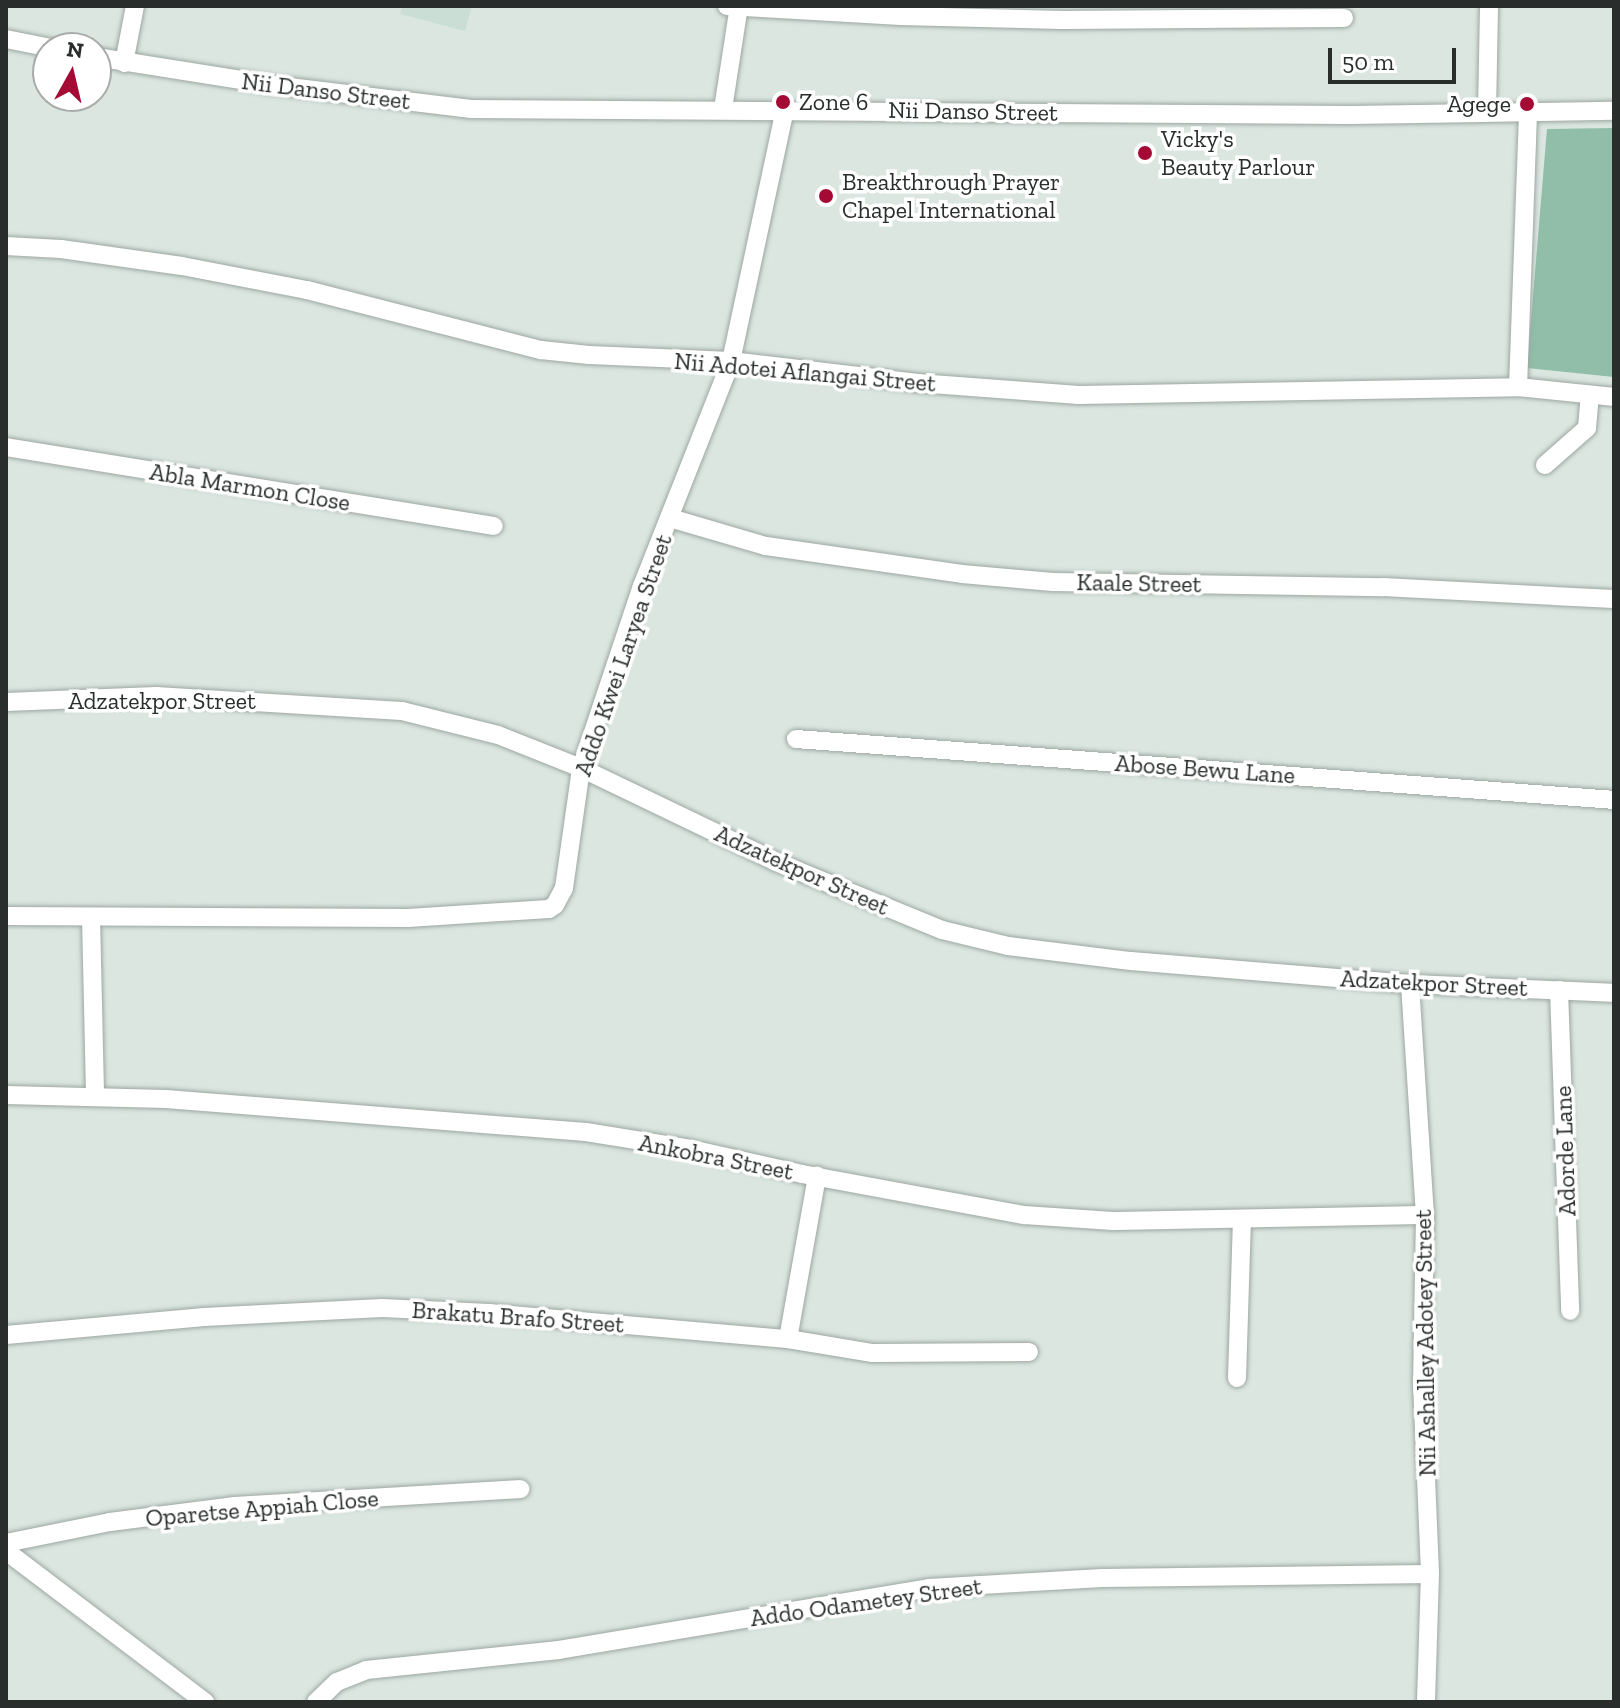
<!DOCTYPE html>
<html>
<head>
<meta charset="utf-8">
<style>
  body { margin:0 }
  #map { position:relative; width:1620px; height:1708px; overflow:hidden; background:#dbe6e1; font-family:"Zilla Slab",serif }
  div>[style] { position:absolute }
  .built>* { inset:0; background:#cbded5 }
  .green>* { inset:0; background:#90bea9 }
  .roads { filter:drop-shadow(0 0 2px #9da7a2) drop-shadow(0 0 2px #9da7a2) }
  .minor>* { height:18px; margin:-9px; padding:0 9px; transform-origin:9px; border-radius:9px; background:#fff }
  .dots>* { width:22px; height:22px; translate:-50% -50%; box-sizing:border-box; border:4px solid #fff; border-radius:50% }
  span { translate:-50% -50%; white-space:nowrap; text-align:center; line-height:1.15; -webkit-text-stroke:7px #fff; paint-order:stroke }
  .street-label { font-size:24px; color:#292d2b }
  .poi-label { font-size:24px; color:#292d2b }
  .left { translate:0 -50%; text-align:left }
  .right { translate:-100% -50%; text-align:right }
  .frame { position:absolute; inset:0; border:8px solid #292d2b; pointer-events:none }
  .north { position:absolute; left:32px; top:32px; width:80px; height:80px; box-sizing:border-box; background:#fff; border:2px solid #a9abaa; border-radius:50%; rotate:8deg; font-size:22px; font-weight:700; line-height:32px; text-align:center; color:#292d2b }
  .north::after { content:''; display:block; margin:auto; width:28px; height:36px; background:#a50a35; clip-path:polygon(50% 0,100% 100%,50% 72%,0 100%) }
  .scale { position:absolute; left:1328px; top:48px; width:128px; height:36px; box-sizing:border-box; border:4px solid #292d2b; border-top:0; padding-left:10px; font-size:24px; line-height:28px; white-space:nowrap; color:#292d2b; -webkit-text-stroke:6px #fff; paint-order:stroke }
</style>
</head>
<body>
<div id="map">
  <div class="built">
    <i style="clip-path:polygon(402px 6px,472px 6px,465px 31px,400px 14px)"></i>
  </div>
  <div class="green">
    <i style="clip-path:polygon(1614px 128px,1614px 377px,1527px 368px,1547px 129px)"></i>
  </div>
  <div class="roads">
    <div class="minor">
      <i style="left:727px;top:6px;width:174px;rotate:3.3deg"></i>
      <i style="left:901px;top:16px;width:161px;rotate:1.4deg"></i>
      <i style="left:1062px;top:20px;width:282px;rotate:-0.4deg"></i>
      <i style="left:6px;top:39px;width:46px;rotate:11.3deg"></i>
      <i style="left:96px;top:57px;width:179px;rotate:9deg"></i>
      <i style="left:273px;top:85px;width:199px;rotate:6.9deg"></i>
      <i style="left:471px;top:109px;width:879px;rotate:0.39deg"></i>
      <i style="left:1350px;top:115px;width:264px;rotate:-0.9deg"></i>
      <i style="left:124px;top:63px;width:58px;rotate:-79.1deg"></i>
      <i style="left:723px;top:109px;width:104px;rotate:-81.2deg"></i>
      <i style="left:1487px;top:112px;width:106px;rotate:-88.9deg"></i>
      <i style="left:6px;top:246px;width:55px;rotate:3.1deg"></i>
      <i style="left:61px;top:249px;width:122px;rotate:8deg"></i>
      <i style="left:182px;top:266px;width:127px;rotate:10.9deg"></i>
      <i style="left:307px;top:290px;width:242px;rotate:14.4deg"></i>
      <i style="left:541px;top:350px;width:48px;rotate:5.9deg"></i>
      <i style="left:589px;top:355px;width:142px;rotate:2.4deg"></i>
      <i style="left:731px;top:361px;width:188px;rotate:6.7deg"></i>
      <i style="left:918px;top:383px;width:161px;rotate:4.3deg"></i>
      <i style="left:1079px;top:395px;width:439px;rotate:-1deg"></i>
      <i style="left:1518px;top:387px;width:97px;rotate:5.9deg"></i>
      <i style="left:1518px;top:387px;width:275px;rotate:-87.9deg"></i>
      <i style="left:6px;top:447px;width:494px;rotate:9.2deg"></i>
      <i style="left:1545px;top:465px;width:56px;rotate:-41.4deg"></i>
      <i style="left:1587px;top:428px;width:33px;rotate:-85deg"></i>
      <i style="left:670px;top:518px;width:100px;rotate:16.3deg"></i>
      <i style="left:766px;top:546px;width:198px;rotate:8.1deg"></i>
      <i style="left:962px;top:574px;width:91px;rotate:5deg"></i>
      <i style="left:1053px;top:582px;width:330px;rotate:0.9deg"></i>
      <i style="left:1383px;top:587px;width:231px;rotate:3deg"></i>
      <i style="left:6px;top:702px;width:150px;rotate:-2.3deg"></i>
      <i style="left:156px;top:696px;width:246px;rotate:3.5deg"></i>
      <i style="left:402px;top:711px;width:99px;rotate:14deg"></i>
      <i style="left:498px;top:735px;width:89px;rotate:21.7deg"></i>
      <i style="left:581px;top:768px;width:214px;rotate:25.7deg"></i>
      <i style="left:774px;top:861px;width:182px;rotate:22.3deg"></i>
      <i style="left:942px;top:930px;width:68px;rotate:13.6deg"></i>
      <i style="left:1008px;top:946px;width:124px;rotate:7deg"></i>
      <i style="left:1131px;top:961px;width:280px;rotate:4.7deg"></i>
      <i style="left:1410px;top:984px;width:204px;rotate:2.5deg"></i>
      <i style="left:796px;top:739px;width:820px;rotate:4.26deg"></i>
      <i style="left:6px;top:916px;width:402px;rotate:0.3deg"></i>
      <i style="left:408px;top:918px;width:141px;rotate:-3.7deg"></i>
      <i style="left:549px;top:909px;width:7px;rotate:-34deg"></i>
      <i style="left:555px;top:905px;width:19px;rotate:-62deg"></i>
      <i style="left:564px;top:888px;width:121px;rotate:-81.9deg"></i>
      <i style="left:581px;top:768px;width:192px;rotate:-71.5deg"></i>
      <i style="left:642px;top:586px;width:242px;rotate:-68.4deg"></i>
      <i style="left:731px;top:361px;width:258px;rotate:-77.9deg"></i>
      <i style="left:91px;top:917px;width:180px;rotate:88.7deg"></i>
      <i style="left:1410px;top:984px;width:231px;rotate:86.3deg"></i>
      <i style="left:1425px;top:1215px;width:167px;rotate:91deg"></i>
      <i style="left:1422px;top:1382px;width:192px;rotate:87.6deg"></i>
      <i style="left:1430px;top:1574px;width:128px;rotate:91.8deg"></i>
      <i style="left:1559px;top:990px;width:321px;rotate:88deg"></i>
      <i style="left:6px;top:1095px;width:160px;rotate:1.4deg"></i>
      <i style="left:166px;top:1099px;width:421px;rotate:4.5deg"></i>
      <i style="left:586px;top:1132px;width:106px;rotate:9.2deg"></i>
      <i style="left:691px;top:1149px;width:114px;rotate:12.7deg"></i>
      <i style="left:802px;top:1174px;width:226px;rotate:10.5deg"></i>
      <i style="left:1024px;top:1215px;width:89px;rotate:3.9deg"></i>
      <i style="left:1113px;top:1221px;width:312px;rotate:-1.1deg"></i>
      <i style="left:6px;top:1335px;width:199px;rotate:-5.2deg"></i>
      <i style="left:204px;top:1317px;width:178px;rotate:-2.9deg"></i>
      <i style="left:382px;top:1308px;width:107px;rotate:2.7deg"></i>
      <i style="left:489px;top:1313px;width:300px;rotate:5deg"></i>
      <i style="left:788px;top:1339px;width:86px;rotate:9.4deg"></i>
      <i style="left:873px;top:1353px;width:156px;rotate:-0.4deg"></i>
      <i style="left:788px;top:1339px;width:166px;rotate:-79.9deg"></i>
      <i style="left:1237px;top:1378px;width:159px;rotate:-88.2deg"></i>
      <i style="left:6px;top:1543px;width:106px;rotate:-11.4deg"></i>
      <i style="left:110px;top:1522px;width:126px;rotate:-7.3deg"></i>
      <i style="left:235px;top:1506px;width:286px;rotate:-3.4deg"></i>
      <i style="left:6px;top:1551px;width:250px;rotate:37.2deg"></i>
      <i style="left:316px;top:1702px;width:29px;rotate:-44deg"></i>
      <i style="left:337px;top:1682px;width:31px;rotate:-22deg"></i>
      <i style="left:366px;top:1670px;width:194px;rotate:-5.9deg"></i>
      <i style="left:559px;top:1650px;width:375px;rotate:-9.5deg"></i>
      <i style="left:929px;top:1588px;width:173px;rotate:-3.3deg"></i>
      <i style="left:1102px;top:1578px;width:328px;rotate:-0.7deg"></i>
    </div>
  </div>
  <div class="dots">
    <i style="left:783px;top:102px;background:#a50a35"></i>
    <i style="left:1527px;top:104px;background:#a50a35"></i>
    <i style="left:1145px;top:153px;background:#a50a35"></i>
    <i style="left:826px;top:196px;background:#a50a35"></i>
  </div>
  <div class="street-label">
    <span style="left:326px;top:91px;rotate:7deg">Nii Danso Street</span>
    <span style="left:973px;top:111px;rotate:1deg">Nii Danso Street</span>
    <span style="left:805px;top:372px;rotate:5deg">Nii Adotei Aflangai Street</span>
    <span style="left:250px;top:487px;rotate:9deg">Abla Marmon Close</span>
    <span style="left:1139px;top:583px;rotate:1deg">Kaale Street</span>
    <span style="left:623px;top:655px;rotate:-71deg">Addo Kwei Laryea Street</span>
    <span style="left:162px;top:701px">Adzatekpor Street</span>
    <span style="left:1205px;top:769px;rotate:4deg">Abose Bewu Lane</span>
    <span style="left:802px;top:870px;rotate:24deg">Adzatekpor Street</span>
    <span style="left:1434px;top:983px;rotate:3deg">Adzatekpor Street</span>
    <span style="left:1565px;top:1151px;rotate:-92deg">Adorde Lane</span>
    <span style="left:716px;top:1157px;rotate:11deg">Ankobra Street</span>
    <span style="left:518px;top:1317px;rotate:4deg">Brakatu Brafo Street</span>
    <span style="left:1425px;top:1343px;rotate:-91deg">Nii Ashalley Adotey Street</span>
    <span style="left:262px;top:1508px;rotate:-5deg">Oparetse Appiah Close</span>
    <span style="left:866px;top:1602px;rotate:-8deg">Addo Odametey Street</span>
  </div>
  <div class="poi-label">
    <span class="left" style="left:799px;top:102px">Zone 6</span>
    <span class="right" style="left:1511px;top:104px">Agege</span>
    <span class="left" style="left:1161px;top:153px">Vicky's<br>Beauty Parlour</span>
    <span class="left" style="left:842px;top:196px">Breakthrough Prayer<br>Chapel International</span>
  </div>
  <div class="frame"></div>
  <div class="north">N</div>
  <div class="scale">50 m</div>
</div>
</body>
</html>
